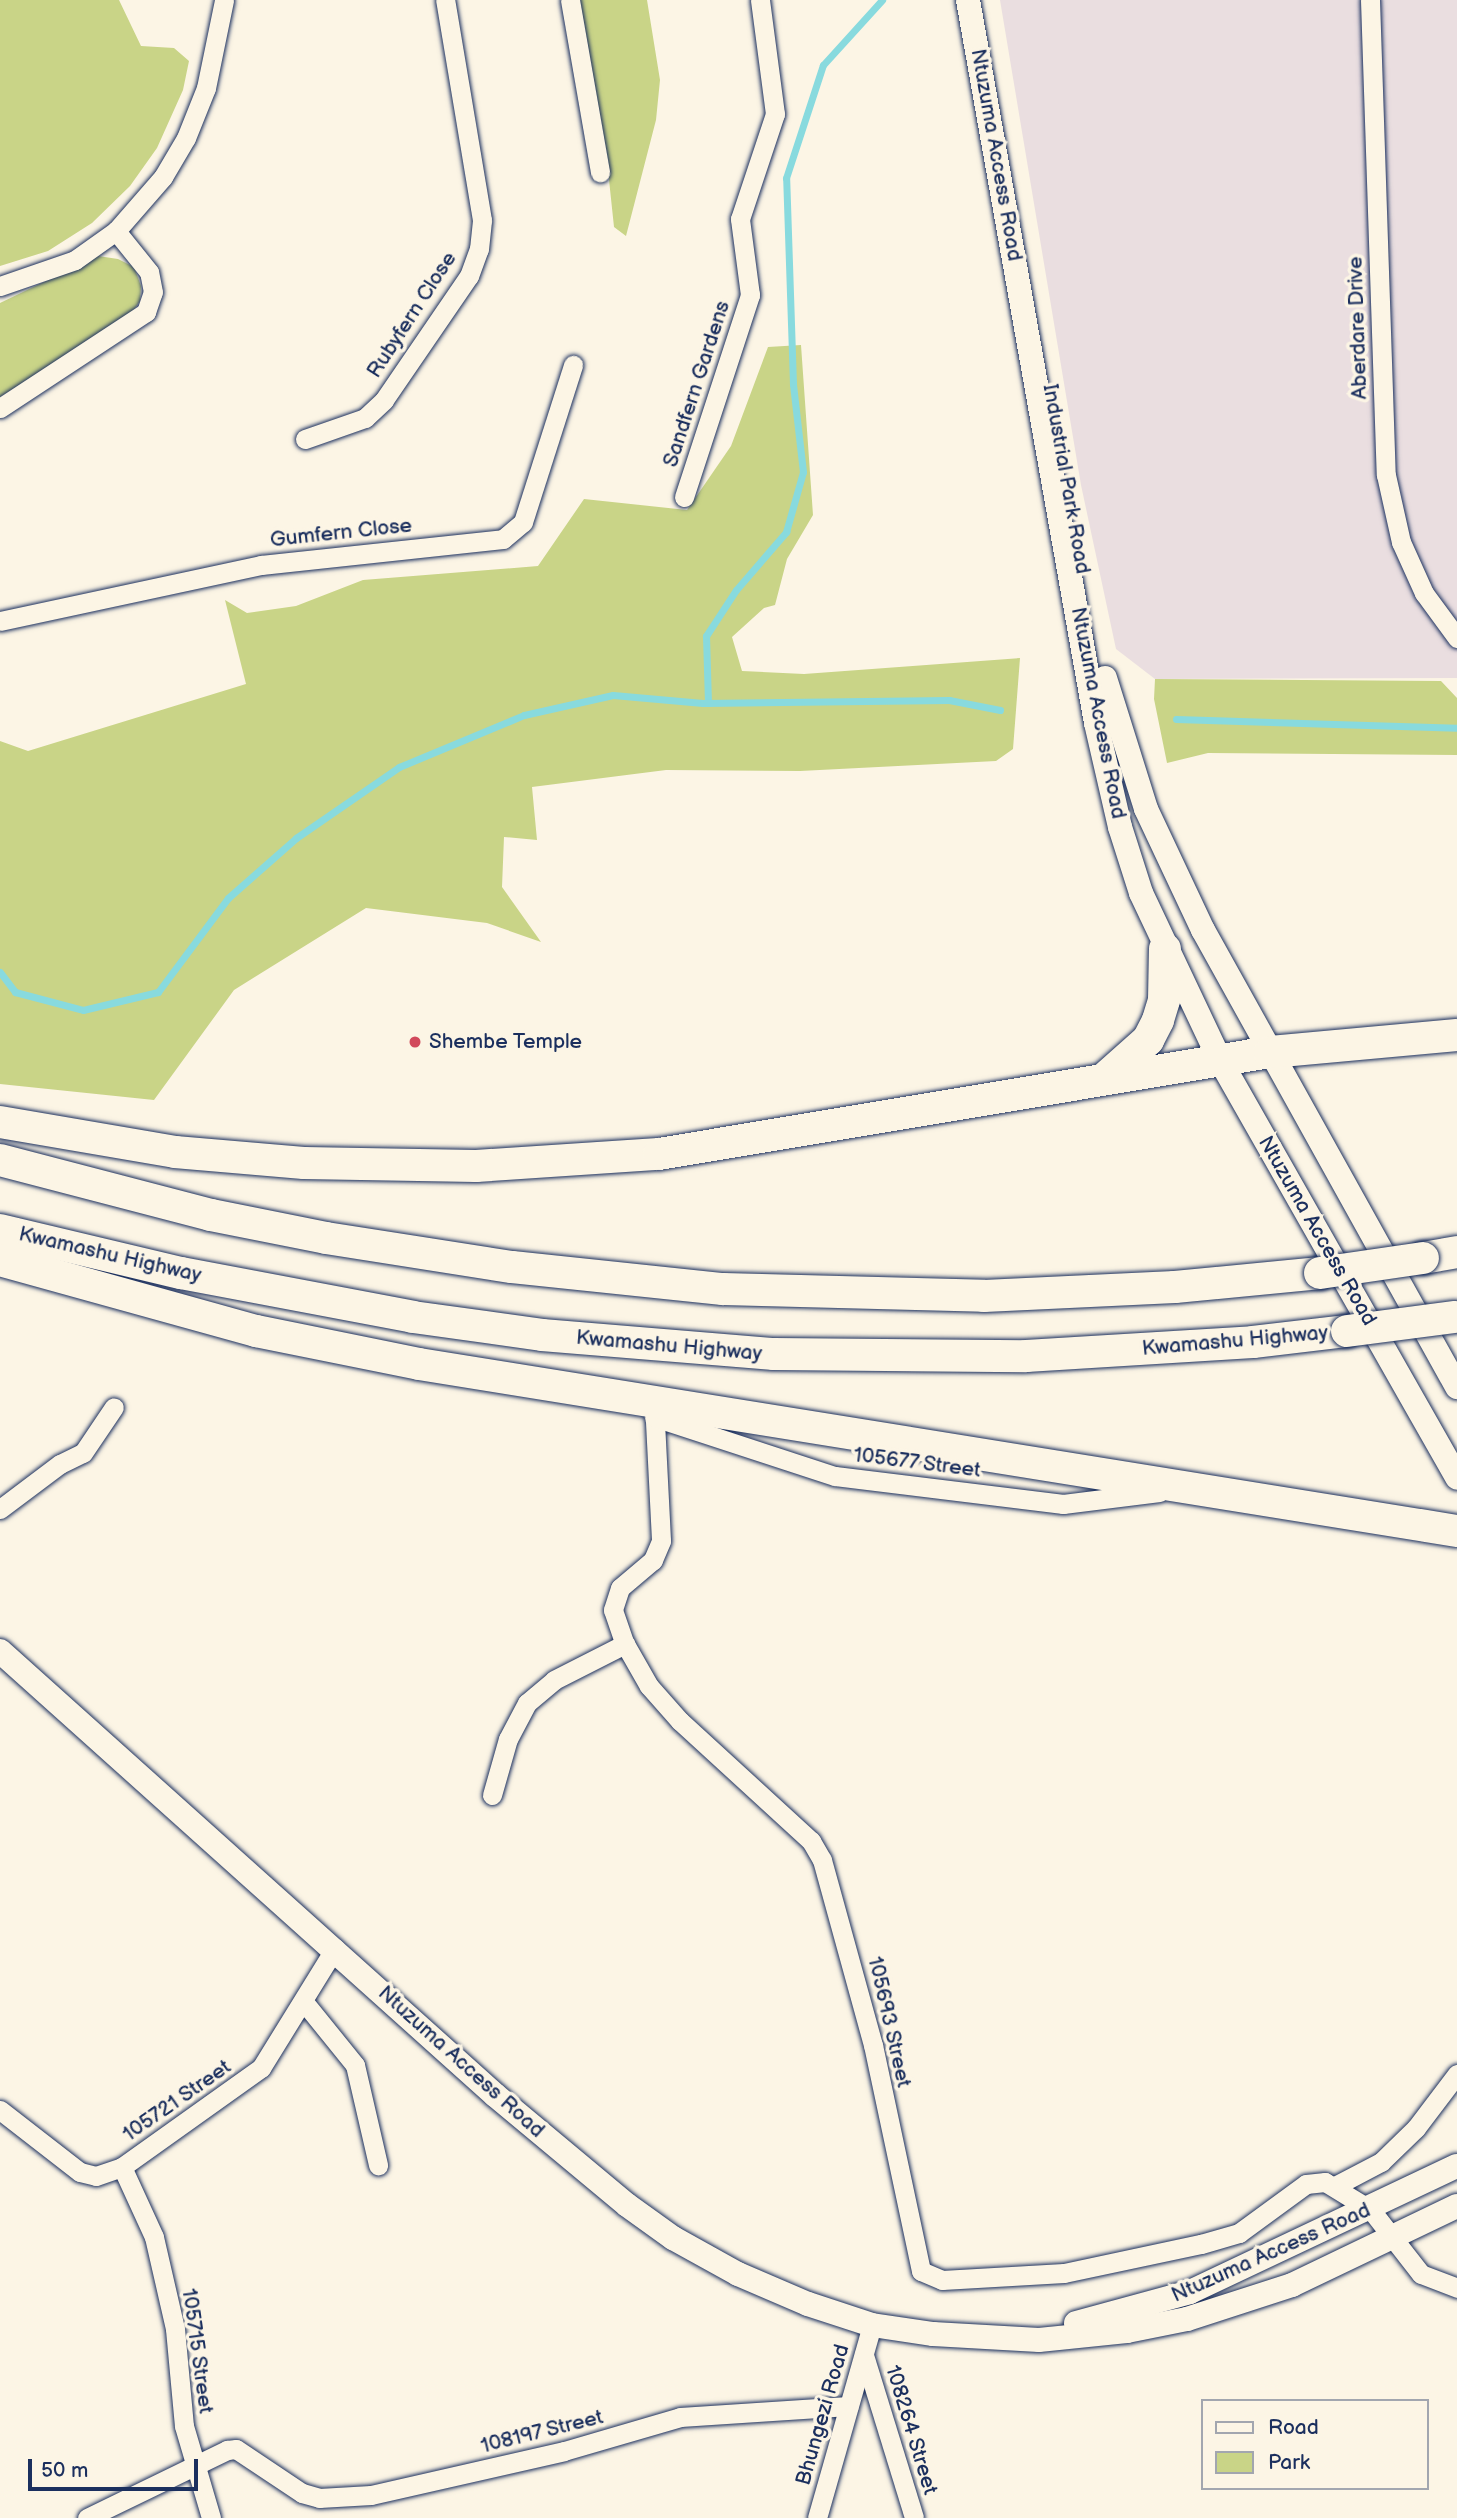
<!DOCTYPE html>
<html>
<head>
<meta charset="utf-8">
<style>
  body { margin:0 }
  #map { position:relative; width:1457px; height:2518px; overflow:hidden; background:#fcf5e5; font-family:"Balsamiq Sans",sans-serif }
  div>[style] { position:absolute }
  .built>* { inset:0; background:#eadee0 }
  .green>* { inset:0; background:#c9d487 }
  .stream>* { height:7px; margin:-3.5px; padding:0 3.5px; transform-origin:3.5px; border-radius:3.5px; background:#88dade }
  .roads { filter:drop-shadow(0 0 2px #1b2f5e) drop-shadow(0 0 2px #1b2f5e) }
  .minor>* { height:19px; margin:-9.5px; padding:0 9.5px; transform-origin:9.5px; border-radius:9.5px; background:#fcf5e5 }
  .tertiary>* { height:24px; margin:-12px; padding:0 12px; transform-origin:12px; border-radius:12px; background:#fcf5e5 }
  .primary>* { height:32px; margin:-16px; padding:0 16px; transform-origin:16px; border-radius:16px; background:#fcf5e5 }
  .bridges { filter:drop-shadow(0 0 2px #1b2f5e) drop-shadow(0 0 2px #1b2f5e) }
  .primary-bridge>* { height:32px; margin:-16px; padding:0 16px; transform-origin:16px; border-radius:16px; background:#fcf5e5 }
  .dots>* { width:19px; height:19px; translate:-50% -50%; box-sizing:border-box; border:4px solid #fcf5e5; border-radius:50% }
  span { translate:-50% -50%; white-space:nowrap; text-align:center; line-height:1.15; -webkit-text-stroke:7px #fcf5e5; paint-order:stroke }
  .street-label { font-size:21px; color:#1b2f5e }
  .poi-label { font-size:21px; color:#1b2f5e }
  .left { translate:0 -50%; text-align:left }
  .legend { position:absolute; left:1201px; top:2399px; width:228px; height:91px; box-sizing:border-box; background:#fcf5e5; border:2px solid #a2a6af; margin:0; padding:9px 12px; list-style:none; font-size:21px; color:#1b2f5e }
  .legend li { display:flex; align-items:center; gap:14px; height:35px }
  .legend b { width:35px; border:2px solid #a2a6af }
  .scale { position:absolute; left:28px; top:2459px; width:170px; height:32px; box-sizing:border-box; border:4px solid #1b2f5e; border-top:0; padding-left:9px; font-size:21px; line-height:24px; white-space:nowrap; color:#1b2f5e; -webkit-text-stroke:5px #fcf5e5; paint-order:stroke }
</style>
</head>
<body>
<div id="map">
  <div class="built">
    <i style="clip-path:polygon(1000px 0,1457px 0,1457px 678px,1155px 679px,1116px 649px,1081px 485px)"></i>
  </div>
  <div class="green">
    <i style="clip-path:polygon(0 0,119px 0,141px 46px,174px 48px,189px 61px,183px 90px,157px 148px,130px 186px,92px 223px,48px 251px,0 266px)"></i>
    <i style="clip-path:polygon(577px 0,647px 0,660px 80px,656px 120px,626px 236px,614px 227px,607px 161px)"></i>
    <i style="clip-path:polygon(98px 256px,118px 259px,134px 267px,141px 286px,140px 301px,128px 318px,0 397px,0 303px)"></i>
    <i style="clip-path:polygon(801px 345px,813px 515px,787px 559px,775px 605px,764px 608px,732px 637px,742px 671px,804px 674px,1020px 658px,1013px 749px,996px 761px,800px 771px,666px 770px,532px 787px,537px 840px,504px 837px,502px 887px,541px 942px,487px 923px,366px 908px,234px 990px,154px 1100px,0 1084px,0 741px,28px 751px,246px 684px,225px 600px,247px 613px,296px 606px,363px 580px,538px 566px,584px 499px,687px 510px,731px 446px,768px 347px)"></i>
    <i style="clip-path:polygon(1155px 679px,1441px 681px,1457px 698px,1457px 755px,1208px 753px,1167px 763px,1154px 699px)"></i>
  </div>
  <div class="stream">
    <i style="left:708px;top:703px;width:67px;rotate:-91.7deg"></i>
    <i style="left:706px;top:636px;width:55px;rotate:-56.9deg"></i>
    <i style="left:736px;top:590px;width:77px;rotate:-49.2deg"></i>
    <i style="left:786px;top:532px;width:62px;rotate:-74.2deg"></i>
    <i style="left:803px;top:472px;width:89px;rotate:-96.5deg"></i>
    <i style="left:793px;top:384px;width:206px;rotate:-91.9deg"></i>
    <i style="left:786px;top:178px;width:119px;rotate:-71.9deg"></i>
    <i style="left:823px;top:65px;width:88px;rotate:-47.8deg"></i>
    <i style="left:1176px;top:719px;width:281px;rotate:1.8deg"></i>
    <i style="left:0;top:972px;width:25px;rotate:53deg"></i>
    <i style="left:15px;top:992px;width:70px;rotate:14.8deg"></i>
    <i style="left:83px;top:1010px;width:77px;rotate:-13.5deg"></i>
    <i style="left:158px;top:992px;width:117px;rotate:-53.3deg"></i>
    <i style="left:228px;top:898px;width:91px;rotate:-41.4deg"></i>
    <i style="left:296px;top:838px;width:125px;rotate:-34.6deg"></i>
    <i style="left:399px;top:767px;width:135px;rotate:-22.6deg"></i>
    <i style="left:524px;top:715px;width:91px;rotate:-12.7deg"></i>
    <i style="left:613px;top:695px;width:90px;rotate:5.1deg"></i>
    <i style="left:703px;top:703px;width:246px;rotate:-0.7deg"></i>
    <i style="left:949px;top:700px;width:52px;rotate:11.1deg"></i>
  </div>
  <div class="roads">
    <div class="minor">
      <i style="left:570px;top:0;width:175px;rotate:80.1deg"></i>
      <i style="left:1370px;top:0;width:475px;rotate:88.1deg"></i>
      <i style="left:1386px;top:475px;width:69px;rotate:77.4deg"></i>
      <i style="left:1401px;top:542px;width:56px;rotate:65.7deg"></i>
      <i style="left:1424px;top:593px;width:56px;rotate:53.7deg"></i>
      <i style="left:0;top:286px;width:79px;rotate:-19.1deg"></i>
      <i style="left:75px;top:260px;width:50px;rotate:-35.3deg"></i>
      <i style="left:116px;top:231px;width:72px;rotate:-49deg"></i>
      <i style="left:163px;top:177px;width:45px;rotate:-59.5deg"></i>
      <i style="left:186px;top:138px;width:54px;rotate:-68.2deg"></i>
      <i style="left:206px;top:88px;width:90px;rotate:-78.4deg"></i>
      <i style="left:0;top:408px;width:175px;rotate:-33.3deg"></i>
      <i style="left:146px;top:312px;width:21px;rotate:-71deg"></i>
      <i style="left:153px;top:292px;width:20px;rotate:-101deg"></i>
      <i style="left:149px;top:272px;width:53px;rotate:-128.8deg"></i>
      <i style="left:305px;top:439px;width:64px;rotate:-19.3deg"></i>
      <i style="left:365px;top:418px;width:26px;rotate:-43deg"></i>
      <i style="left:384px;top:400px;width:150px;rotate:-55.6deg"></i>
      <i style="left:469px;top:276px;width:29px;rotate:-70deg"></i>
      <i style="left:479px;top:249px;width:29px;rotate:-84deg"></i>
      <i style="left:482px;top:220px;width:223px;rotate:-99.5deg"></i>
      <i style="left:684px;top:497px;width:213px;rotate:-71.9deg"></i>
      <i style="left:750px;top:295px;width:77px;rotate:-97.5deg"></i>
      <i style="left:740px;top:219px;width:111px;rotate:-71.6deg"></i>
      <i style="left:775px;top:114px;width:115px;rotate:-97.5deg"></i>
      <i style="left:0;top:621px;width:267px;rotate:-12.1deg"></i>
      <i style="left:261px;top:565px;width:243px;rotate:-6.1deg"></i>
      <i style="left:503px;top:539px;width:26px;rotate:-40deg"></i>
      <i style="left:523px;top:522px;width:165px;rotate:-72.3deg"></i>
      <i style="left:654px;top:1402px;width:139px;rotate:87.1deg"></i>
      <i style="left:661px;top:1541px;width:21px;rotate:113deg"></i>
      <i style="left:653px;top:1560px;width:43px;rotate:139.7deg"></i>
      <i style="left:620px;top:1588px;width:23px;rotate:108deg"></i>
      <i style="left:613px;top:1610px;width:36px;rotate:71deg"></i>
      <i style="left:625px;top:1644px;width:48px;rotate:60.3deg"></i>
      <i style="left:649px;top:1686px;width:47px;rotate:48.5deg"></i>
      <i style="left:680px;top:1721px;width:178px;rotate:42.5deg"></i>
      <i style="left:811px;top:1841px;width:22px;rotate:60deg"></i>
      <i style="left:822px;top:1860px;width:192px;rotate:74.6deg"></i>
      <i style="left:873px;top:2045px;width:231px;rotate:78deg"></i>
      <i style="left:921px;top:2271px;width:23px;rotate:23deg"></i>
      <i style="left:942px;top:2280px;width:122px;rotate:-3.3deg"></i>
      <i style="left:1064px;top:2273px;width:140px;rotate:-12deg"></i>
      <i style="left:1201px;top:2244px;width:40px;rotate:-16deg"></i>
      <i style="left:1239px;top:2233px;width:83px;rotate:-36.2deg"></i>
      <i style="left:1306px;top:2184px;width:19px;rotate:-6deg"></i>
      <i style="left:1325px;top:2182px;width:54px;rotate:31.3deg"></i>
      <i style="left:1371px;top:2210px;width:81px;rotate:52deg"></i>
      <i style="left:1421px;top:2274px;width:39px;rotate:21deg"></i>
      <i style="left:654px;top:1417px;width:190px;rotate:18.1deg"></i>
      <i style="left:835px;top:1476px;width:230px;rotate:7deg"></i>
      <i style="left:1063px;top:1504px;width:97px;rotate:-7.1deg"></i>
      <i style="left:0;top:1509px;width:75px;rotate:-36.9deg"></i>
      <i style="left:60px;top:1464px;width:25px;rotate:-26deg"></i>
      <i style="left:83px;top:1453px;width:55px;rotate:-56deg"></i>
      <i style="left:492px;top:1795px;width:58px;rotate:-74.1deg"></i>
      <i style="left:508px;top:1739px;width:41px;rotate:-62.2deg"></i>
      <i style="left:527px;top:1703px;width:35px;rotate:-40deg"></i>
      <i style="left:554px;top:1680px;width:80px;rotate:-26.9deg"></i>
      <i style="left:304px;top:2002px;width:81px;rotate:51deg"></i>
      <i style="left:355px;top:2065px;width:103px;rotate:77deg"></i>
      <i style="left:0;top:2110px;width:101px;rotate:37.8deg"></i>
      <i style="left:80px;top:2172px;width:16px;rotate:14deg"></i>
      <i style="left:96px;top:2176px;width:28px;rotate:-19deg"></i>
      <i style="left:122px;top:2167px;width:171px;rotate:-35.5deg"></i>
      <i style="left:261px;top:2068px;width:141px;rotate:-58.3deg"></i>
      <i style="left:122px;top:2167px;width:77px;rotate:65.4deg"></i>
      <i style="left:154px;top:2237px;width:94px;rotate:77.1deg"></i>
      <i style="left:175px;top:2329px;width:97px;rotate:84.7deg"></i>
      <i style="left:184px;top:2426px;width:96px;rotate:73.6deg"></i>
      <i style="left:1335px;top:2186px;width:52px;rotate:-27.6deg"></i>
      <i style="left:1381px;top:2162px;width:49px;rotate:-44.2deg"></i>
      <i style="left:1416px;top:2128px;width:68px;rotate:-52.8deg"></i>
      <i style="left:864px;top:2355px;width:170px;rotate:72.9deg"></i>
      <i style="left:87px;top:2518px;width:156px;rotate:-25.9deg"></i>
      <i style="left:227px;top:2450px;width:9px;rotate:-6deg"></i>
      <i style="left:236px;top:2449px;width:79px;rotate:33.7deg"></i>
      <i style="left:302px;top:2493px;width:18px;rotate:16deg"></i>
      <i style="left:319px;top:2498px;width:52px;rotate:-3.3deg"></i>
      <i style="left:371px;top:2495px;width:198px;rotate:-12.8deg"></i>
      <i style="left:564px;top:2451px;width:121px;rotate:-16.3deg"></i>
      <i style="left:680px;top:2417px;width:169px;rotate:-3.7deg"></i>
      <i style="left:817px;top:2518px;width:201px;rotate:-74.1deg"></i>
    </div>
    <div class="tertiary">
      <i style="left:968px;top:0;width:734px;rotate:79.96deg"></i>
      <i style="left:1096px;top:723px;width:107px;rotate:77deg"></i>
      <i style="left:1120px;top:827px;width:69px;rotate:72.3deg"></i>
      <i style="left:1141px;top:893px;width:187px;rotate:64.7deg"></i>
      <i style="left:1221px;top:1062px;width:478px;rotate:60.4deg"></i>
      <i style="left:1105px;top:678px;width:137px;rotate:72.6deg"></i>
      <i style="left:1146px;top:809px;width:134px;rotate:64.8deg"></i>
      <i style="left:1203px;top:930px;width:523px;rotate:60.93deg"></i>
      <i style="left:0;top:1651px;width:665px;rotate:41.89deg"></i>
      <i style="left:495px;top:2095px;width:172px;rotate:39.8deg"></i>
      <i style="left:627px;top:2205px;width:57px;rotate:35.7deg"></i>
      <i style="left:673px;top:2238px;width:74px;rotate:29deg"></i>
      <i style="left:738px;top:2274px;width:76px;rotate:23.2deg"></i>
      <i style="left:808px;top:2304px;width:67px;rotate:18.2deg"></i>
      <i style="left:872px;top:2325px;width:62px;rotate:8.4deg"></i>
      <i style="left:933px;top:2334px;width:106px;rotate:3.2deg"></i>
      <i style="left:1039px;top:2340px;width:88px;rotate:-5.8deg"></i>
      <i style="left:1127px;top:2331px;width:61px;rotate:-11.3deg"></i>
      <i style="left:1187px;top:2319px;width:110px;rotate:-17.9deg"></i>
      <i style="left:1292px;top:2285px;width:183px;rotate:-25.6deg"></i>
      <i style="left:1076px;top:2323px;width:118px;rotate:-15.2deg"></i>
      <i style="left:1190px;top:2292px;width:295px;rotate:-25.3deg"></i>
    </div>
    <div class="primary">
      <i style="left:1104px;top:1079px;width:59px;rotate:-41.6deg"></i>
      <i style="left:1148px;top:1040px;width:22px;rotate:-63deg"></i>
      <i style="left:1158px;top:1020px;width:21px;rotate:-73deg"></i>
      <i style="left:1164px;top:1000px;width:51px;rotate:-88.9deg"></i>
      <i style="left:0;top:1122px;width:178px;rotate:9.7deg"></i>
      <i style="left:175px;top:1152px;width:129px;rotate:4.9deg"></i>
      <i style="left:304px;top:1163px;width:172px;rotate:1deg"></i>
      <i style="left:476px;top:1166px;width:183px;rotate:-3.8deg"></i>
      <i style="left:659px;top:1154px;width:619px;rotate:-9.48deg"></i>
      <i style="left:1270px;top:1052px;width:188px;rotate:-5.2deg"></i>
      <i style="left:0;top:1160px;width:218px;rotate:14.6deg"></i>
      <i style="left:211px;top:1215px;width:117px;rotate:11.3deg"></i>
      <i style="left:326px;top:1238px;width:188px;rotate:8.9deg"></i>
      <i style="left:512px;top:1267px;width:212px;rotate:6deg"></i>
      <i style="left:723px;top:1289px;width:261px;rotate:1.5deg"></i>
      <i style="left:984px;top:1296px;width:191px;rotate:-2.7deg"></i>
      <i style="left:1175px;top:1287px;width:146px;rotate:-5.5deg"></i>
      <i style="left:0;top:1230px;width:186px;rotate:13.4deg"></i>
      <i style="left:181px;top:1273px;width:236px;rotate:10.7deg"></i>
      <i style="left:413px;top:1317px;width:130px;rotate:7.9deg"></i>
      <i style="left:542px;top:1335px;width:233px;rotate:4.7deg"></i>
      <i style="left:774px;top:1354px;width:252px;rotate:0.5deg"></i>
      <i style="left:1026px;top:1356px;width:227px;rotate:-3.5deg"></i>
      <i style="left:1253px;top:1342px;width:95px;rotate:-6.7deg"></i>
      <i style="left:1423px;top:1258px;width:35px;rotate:-10deg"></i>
      <i style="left:0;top:1260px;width:266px;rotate:15.5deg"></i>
      <i style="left:256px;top:1331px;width:166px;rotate:11.4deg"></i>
      <i style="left:419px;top:1364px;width:1051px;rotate:9.14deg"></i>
    </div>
  </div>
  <div class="bridges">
    <div class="primary-bridge">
      <i style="left:1320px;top:1273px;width:104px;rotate:-8.3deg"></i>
      <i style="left:1347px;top:1331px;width:109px;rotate:-7.4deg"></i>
    </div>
  </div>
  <div class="dots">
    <i style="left:415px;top:1042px;background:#d1495b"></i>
  </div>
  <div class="street-label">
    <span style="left:996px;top:155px;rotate:80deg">Ntuzuma Access Road</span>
    <span style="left:412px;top:315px;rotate:-57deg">Rubyfern Close</span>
    <span style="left:1358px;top:328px;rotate:-92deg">Aberdare Drive</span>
    <span style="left:697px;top:384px;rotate:-72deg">Sandfern Gardens</span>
    <span style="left:1066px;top:479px;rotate:80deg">Industrial Park Road</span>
    <span style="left:341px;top:533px;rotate:-6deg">Gumfern Close</span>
    <span style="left:1098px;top:713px;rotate:79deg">Ntuzuma Access Road</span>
    <span style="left:1317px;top:1231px;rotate:60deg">Ntuzuma Access Road</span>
    <span style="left:110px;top:1255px;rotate:13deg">Kwamashu Highway</span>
    <span style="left:1235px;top:1341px;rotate:-5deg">Kwamashu Highway</span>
    <span style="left:669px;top:1346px;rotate:5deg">Kwamashu Highway</span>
    <span style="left:917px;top:1463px;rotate:7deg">105677 Street</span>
    <span style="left:889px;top:2022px;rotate:77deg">105693 Street</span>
    <span style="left:461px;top:2062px;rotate:42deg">Ntuzuma Access Road</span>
    <span style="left:177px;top:2101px;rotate:-35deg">105721 Street</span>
    <span style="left:1271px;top:2253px;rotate:-24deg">Ntuzuma Access Road</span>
    <span style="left:197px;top:2351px;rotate:82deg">105715 Street</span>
    <span style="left:823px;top:2415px;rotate:-74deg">Bhungezi Road</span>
    <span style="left:911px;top:2430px;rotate:73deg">108264 Street</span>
    <span style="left:542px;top:2432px;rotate:-14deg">108197 Street</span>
  </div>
  <div class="poi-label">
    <span class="left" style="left:429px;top:1042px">Shembe Temple</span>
  </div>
  <ul class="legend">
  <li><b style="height:9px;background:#fcf5e5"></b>Road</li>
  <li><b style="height:19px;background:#c9d487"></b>Park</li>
  </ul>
  <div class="scale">50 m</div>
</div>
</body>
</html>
